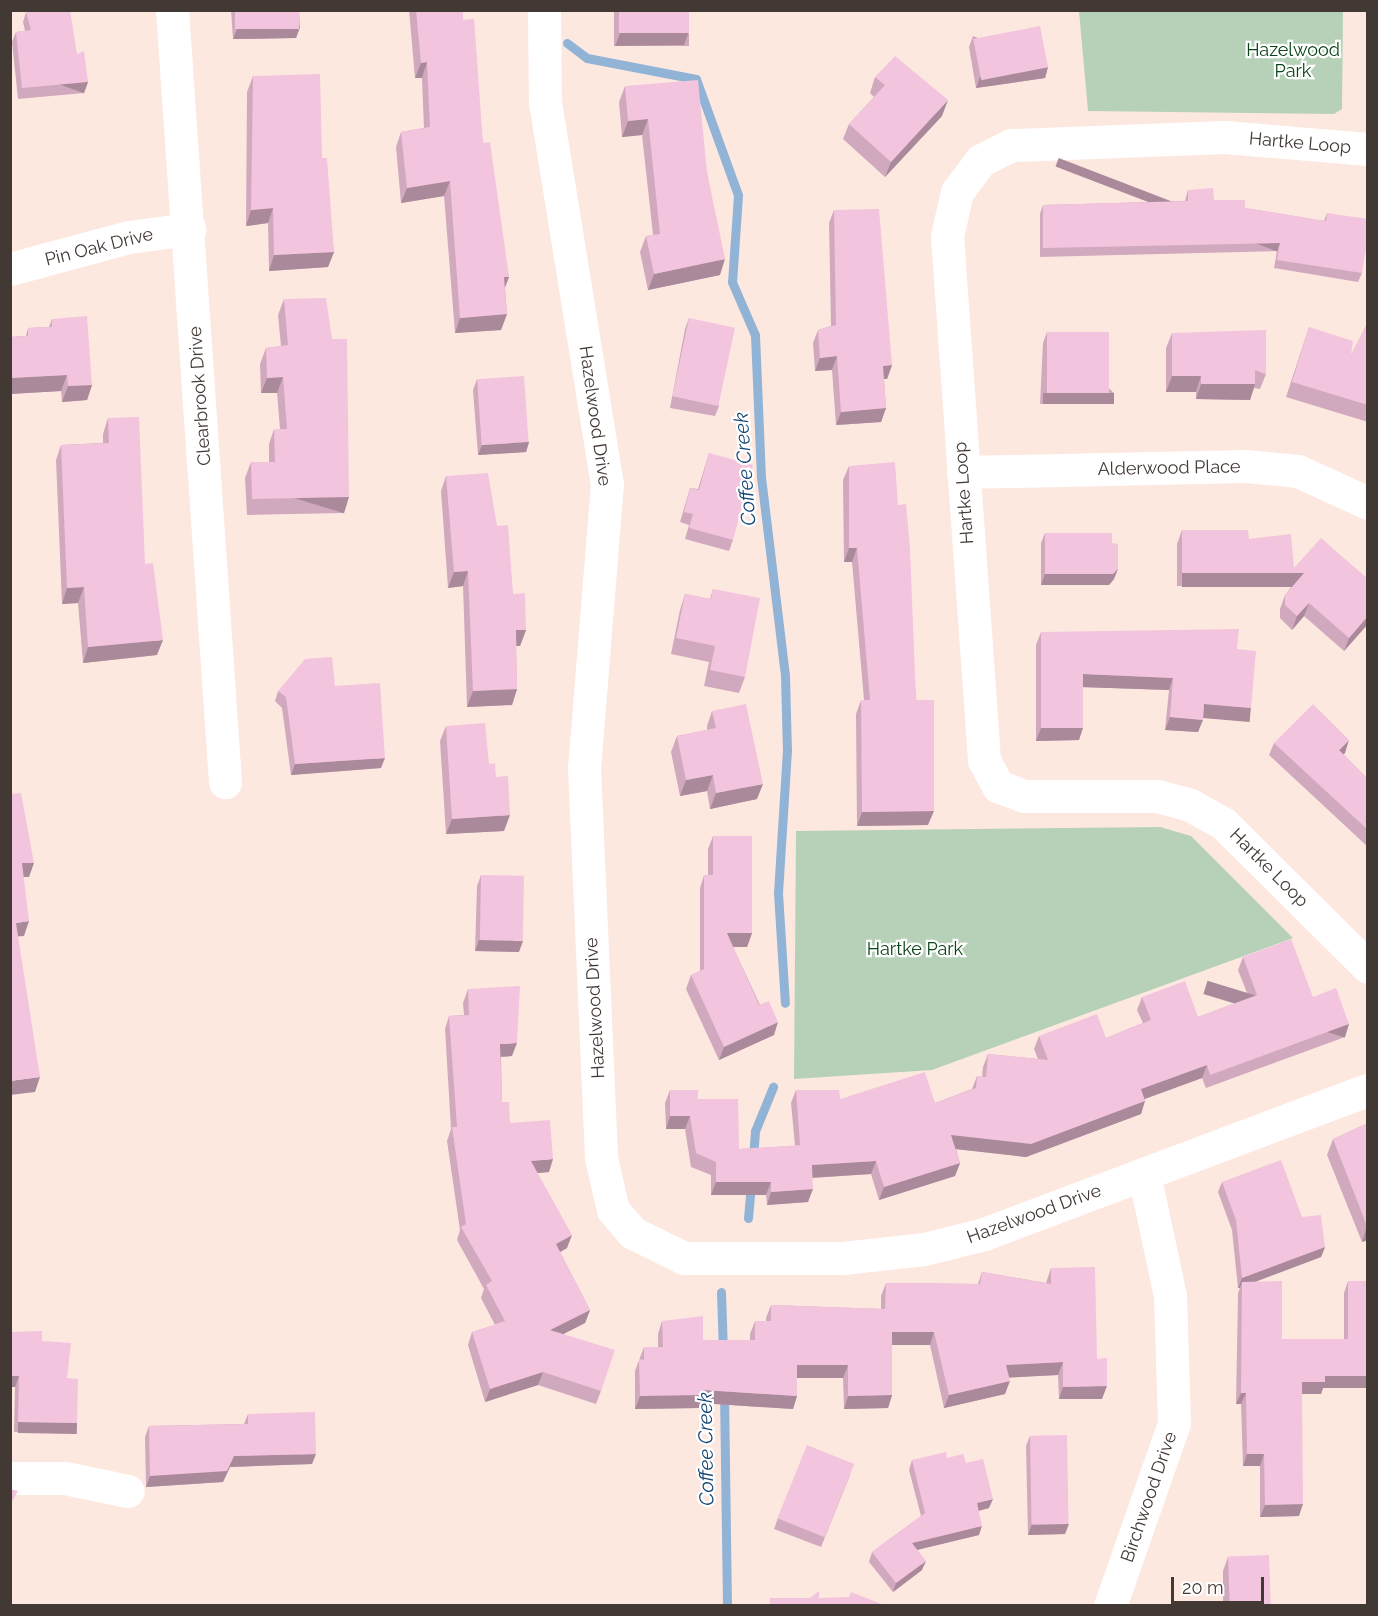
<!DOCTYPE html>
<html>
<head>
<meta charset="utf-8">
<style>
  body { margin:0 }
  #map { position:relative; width:1378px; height:1616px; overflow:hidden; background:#fde8e0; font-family:Raleway,sans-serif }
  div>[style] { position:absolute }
  .green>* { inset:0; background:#b7d1b9 }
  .stream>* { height:9px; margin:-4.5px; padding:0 4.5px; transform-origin:4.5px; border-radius:4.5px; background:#91b3d6 }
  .minor>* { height:33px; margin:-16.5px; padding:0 16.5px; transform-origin:16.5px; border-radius:16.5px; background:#fff }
  .wall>* { inset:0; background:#d1a9be; transform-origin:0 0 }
  .shaded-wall>* { inset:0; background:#aa899b; transform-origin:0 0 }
  .building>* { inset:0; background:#f3c4dd; transform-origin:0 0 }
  span { translate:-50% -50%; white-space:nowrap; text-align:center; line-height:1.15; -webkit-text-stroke:4.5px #fff; paint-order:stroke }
  .park-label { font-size:18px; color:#0b4418 }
  .street-label { font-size:18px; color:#423834 }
  .water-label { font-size:20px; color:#124673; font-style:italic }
  .frame { position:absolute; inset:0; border:12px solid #423834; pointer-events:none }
  .scale { position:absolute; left:1171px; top:1577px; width:93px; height:27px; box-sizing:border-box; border:3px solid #423834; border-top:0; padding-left:8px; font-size:18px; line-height:21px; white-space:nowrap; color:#423834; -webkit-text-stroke:4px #fff; paint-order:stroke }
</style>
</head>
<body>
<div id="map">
  <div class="green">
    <i style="clip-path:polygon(1079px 11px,1343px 11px,1342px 109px,1334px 114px,1088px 111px)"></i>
    <i style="clip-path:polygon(1160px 827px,1191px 836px,1293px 938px,932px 1070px,794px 1079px,796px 831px)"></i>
  </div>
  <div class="stream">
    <i style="left:567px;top:43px;width:25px;rotate:37deg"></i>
    <i style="left:587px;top:58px;width:111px;rotate:10.9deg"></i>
    <i style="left:696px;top:79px;width:123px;rotate:70.1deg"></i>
    <i style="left:738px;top:195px;width:87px;rotate:93.9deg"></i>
    <i style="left:732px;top:282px;width:58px;rotate:66.5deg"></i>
    <i style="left:755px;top:335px;width:142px;rotate:87.6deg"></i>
    <i style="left:761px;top:477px;width:200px;rotate:83.1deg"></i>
    <i style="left:785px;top:676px;width:74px;rotate:88.5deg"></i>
    <i style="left:787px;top:750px;width:143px;rotate:93.6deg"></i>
    <i style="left:778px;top:893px;width:110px;rotate:86.4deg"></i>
    <i style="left:753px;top:1159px;width:28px;rotate:-86deg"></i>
    <i style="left:755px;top:1131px;width:48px;rotate:-67.8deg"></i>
    <i style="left:748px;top:1218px;width:33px;rotate:-85deg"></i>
    <i style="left:721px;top:1292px;width:59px;rotate:88.1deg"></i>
    <i style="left:724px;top:1392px;width:214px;rotate:89.2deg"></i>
  </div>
  <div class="minor">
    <i style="left:172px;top:10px;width:774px;rotate:86.07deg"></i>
    <i style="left:544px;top:10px;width:92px;rotate:89.4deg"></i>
    <i style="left:545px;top:102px;width:386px;rotate:80.8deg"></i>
    <i style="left:607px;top:483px;width:285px;rotate:94.6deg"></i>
    <i style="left:584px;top:767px;width:391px;rotate:87.5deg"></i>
    <i style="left:601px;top:1158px;width:53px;rotate:77deg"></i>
    <i style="left:613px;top:1210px;width:30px;rotate:49deg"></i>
    <i style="left:633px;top:1233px;width:57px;rotate:26.1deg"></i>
    <i style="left:684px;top:1258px;width:159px"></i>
    <i style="left:843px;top:1258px;width:81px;rotate:-6.3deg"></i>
    <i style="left:924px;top:1249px;width:62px;rotate:-14deg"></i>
    <i style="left:984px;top:1234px;width:410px;rotate:-20.6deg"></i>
    <i style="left:1368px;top:149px;width:144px;rotate:-175.2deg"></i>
    <i style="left:1224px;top:137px;width:213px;rotate:177.8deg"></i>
    <i style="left:1011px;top:145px;width:34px;rotate:153deg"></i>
    <i style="left:981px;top:160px;width:40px;rotate:127deg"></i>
    <i style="left:957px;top:192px;width:45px;rotate:102.8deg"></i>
    <i style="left:947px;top:236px;width:525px;rotate:85.96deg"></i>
    <i style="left:984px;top:760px;width:30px;rotate:62deg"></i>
    <i style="left:998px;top:786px;width:28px;rotate:21deg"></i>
    <i style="left:1024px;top:796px;width:133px"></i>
    <i style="left:1157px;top:796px;width:34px;rotate:15deg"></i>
    <i style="left:1190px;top:805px;width:38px;rotate:29deg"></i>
    <i style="left:1223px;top:823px;width:204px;rotate:44.8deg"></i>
    <i style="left:10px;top:269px;width:123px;rotate:-15.1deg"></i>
    <i style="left:129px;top:237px;width:61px;rotate:-7.6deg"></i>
    <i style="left:963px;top:472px;width:283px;rotate:-1.2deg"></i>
    <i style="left:1246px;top:466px;width:52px;rotate:5.5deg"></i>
    <i style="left:1298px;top:471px;width:77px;rotate:24.6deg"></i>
    <i style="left:10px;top:1478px;width:55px"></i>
    <i style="left:65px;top:1478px;width:64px;rotate:11.7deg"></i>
    <i style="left:1110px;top:1606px;width:194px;rotate:-70.7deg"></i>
    <i style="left:1174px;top:1423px;width:127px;rotate:-91.8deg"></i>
    <i style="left:1170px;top:1296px;width:125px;rotate:-102deg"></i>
  </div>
  <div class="wall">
    <i style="clip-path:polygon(231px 10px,299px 10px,300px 27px,296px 38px,233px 39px)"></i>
    <i style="clip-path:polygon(409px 10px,462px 10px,463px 20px,483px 143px,509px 277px,505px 288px,507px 314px,501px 330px,455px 333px,444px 196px,401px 203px,396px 147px,401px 132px,424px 128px,422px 78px,415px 78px)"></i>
    <i style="left:614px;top:10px;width:75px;height:36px"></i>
    <i style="clip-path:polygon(26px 12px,77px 54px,88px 82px,84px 93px,18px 99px,12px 42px,16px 32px,25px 31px,23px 22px)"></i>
    <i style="clip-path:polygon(973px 36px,1048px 67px,1045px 78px,976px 88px,969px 47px)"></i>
    <i style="clip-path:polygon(253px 76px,322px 158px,334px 252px,328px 267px,269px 271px,268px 223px,246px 226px,247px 92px)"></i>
    <i style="clip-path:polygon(875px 77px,942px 116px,885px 177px,843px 139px,849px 124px,874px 97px,870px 93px)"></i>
    <i style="clip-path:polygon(625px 86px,707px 172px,720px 275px,648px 290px,640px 252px,646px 236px,653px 235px,642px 135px,622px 137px,619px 102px)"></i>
    <i style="clip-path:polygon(1188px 190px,1214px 200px,1245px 208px,1324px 221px,1327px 213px,1362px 273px,1358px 282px,1274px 268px,1277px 251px,1040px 257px,1040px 214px,1043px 205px,1185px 201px)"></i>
    <i style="clip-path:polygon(834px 210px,892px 365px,887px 379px,884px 379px,886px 408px,881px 422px,836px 425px,832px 370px,815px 371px,813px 343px,818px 330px,831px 326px,829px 223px)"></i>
    <i style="clip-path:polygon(284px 299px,344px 513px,247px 515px,245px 478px,251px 462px,269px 462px,269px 444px,274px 429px,280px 429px,277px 393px,261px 393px,260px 364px,266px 348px,281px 346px,278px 315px)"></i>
    <i style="clip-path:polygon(689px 318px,719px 406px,715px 416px,670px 408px,685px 329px)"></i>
    <i style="clip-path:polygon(52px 319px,92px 385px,87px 400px,62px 402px,61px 391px,10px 394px,10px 337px,26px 336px,28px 328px,49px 327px)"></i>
    <i style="clip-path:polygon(1368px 322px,1368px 422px,1286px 397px,1309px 327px,1351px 355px)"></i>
    <i style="clip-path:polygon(1047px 332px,1114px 393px,1110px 404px,1040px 404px,1043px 343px)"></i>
    <i style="clip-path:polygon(1172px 333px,1266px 374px,1260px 389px,1254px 388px,1250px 400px,1196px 399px,1196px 392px,1166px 392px,1166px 348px)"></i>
    <i style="clip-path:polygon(477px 379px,529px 442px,526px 452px,478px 455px,473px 390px)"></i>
    <i style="clip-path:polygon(108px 418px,145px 564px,157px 655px,83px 663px,78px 603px,62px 604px,56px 460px,61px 445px,103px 443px,103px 434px)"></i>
    <i style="clip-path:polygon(709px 453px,733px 540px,729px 551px,685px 539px,689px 525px,680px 522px,690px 488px,698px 489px)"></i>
    <i style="clip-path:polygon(849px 466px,898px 505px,928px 825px,857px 826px,856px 714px,861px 700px,864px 700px,852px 562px,844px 562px,843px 480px)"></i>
    <i style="clip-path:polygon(446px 476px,497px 526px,513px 594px,526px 630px,520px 646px,516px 646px,517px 689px,512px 705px,467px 707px,463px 586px,448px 588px,441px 491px)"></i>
    <i style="clip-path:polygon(1182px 530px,1249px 539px,1294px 568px,1368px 579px,1368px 624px,1344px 651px,1304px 616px,1292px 630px,1280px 618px,1280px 609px,1285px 595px,1292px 586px,1177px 586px,1177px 544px)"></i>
    <i style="clip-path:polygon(1045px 533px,1112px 543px,1114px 579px,1109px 585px,1041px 585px,1041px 543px)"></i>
    <i style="clip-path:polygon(713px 589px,745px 677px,739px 693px,704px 686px,709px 662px,671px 654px,680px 610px,685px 594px,710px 599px)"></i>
    <i style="clip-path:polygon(1041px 632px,1237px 649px,1251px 708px,1247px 721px,1203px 717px,1198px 732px,1165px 730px,1169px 690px,1083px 687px,1079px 740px,1036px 741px,1036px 645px)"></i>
    <i style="clip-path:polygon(335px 686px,381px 768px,291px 775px,282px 708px,275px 701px,278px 691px)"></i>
    <i style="clip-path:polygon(712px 711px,757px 799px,710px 809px,707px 791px,680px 796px,671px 752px,677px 736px,707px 730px,707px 726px)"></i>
    <i style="clip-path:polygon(446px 726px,489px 764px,496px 777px,504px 831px,446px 834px,440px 741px)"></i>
    <i style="clip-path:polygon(1274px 743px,1345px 753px,1343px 754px,1368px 779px,1368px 847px,1269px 755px)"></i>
    <i style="clip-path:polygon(713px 836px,752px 933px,747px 947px,733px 947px,774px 1035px,719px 1060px,686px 989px,691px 975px,700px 971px,700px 888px,704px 875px,708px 875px,708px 849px)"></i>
    <i style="clip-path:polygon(481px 875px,519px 952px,475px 951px,477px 886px)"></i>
    <i style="clip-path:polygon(1243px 957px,1313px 997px,1345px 1037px,1206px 1088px,1202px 1078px,1145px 1099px,1141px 1114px,1026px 1157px,956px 1149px,960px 1163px,955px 1176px,879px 1200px,871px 1174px,812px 1178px,808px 1202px,767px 1205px,766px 1195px,711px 1195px,711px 1175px,691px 1167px,685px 1129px,666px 1129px,665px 1103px,670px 1090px,698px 1099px,739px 1149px,795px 1146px,791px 1103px,796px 1090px,840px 1099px,935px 1103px,972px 1089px,977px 1076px,982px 1077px,983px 1067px,988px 1054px,1038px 1059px,1034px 1049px,1039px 1036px,1106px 1038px,1143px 1023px,1137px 1010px,1142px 997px,1198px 1017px,1249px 998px,1238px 970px)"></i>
    <i style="clip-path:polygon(468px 989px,512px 1056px,501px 1057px,502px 1102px,510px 1123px,549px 1172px,537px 1173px,567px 1248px,560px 1252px,590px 1310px,585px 1323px,563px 1334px,601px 1391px,596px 1404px,538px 1385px,485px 1402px,468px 1345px,472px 1332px,495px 1325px,481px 1298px,484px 1289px,457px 1240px,460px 1230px,447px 1141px,451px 1129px,445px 1029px,449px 1016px,464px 1015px,463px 1003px)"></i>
    <i style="clip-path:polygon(1368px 1123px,1368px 1240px,1362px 1242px,1327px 1155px,1333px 1139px)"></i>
    <i style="clip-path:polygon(1222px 1182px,1302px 1217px,1325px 1247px,1321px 1257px,1256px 1281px,1282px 1339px,1344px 1339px,1344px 1293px,1348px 1281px,1368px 1388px,1323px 1388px,1321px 1394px,1302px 1394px,1299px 1516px,1260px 1517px,1260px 1466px,1243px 1466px,1241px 1404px,1236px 1404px,1238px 1293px,1240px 1288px,1238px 1288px,1232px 1230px,1218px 1192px)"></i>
    <i style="clip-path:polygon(1051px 1268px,1097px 1359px,1102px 1399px,1059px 1399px,1058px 1375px,1009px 1377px,1005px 1394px,944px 1408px,930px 1345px,892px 1345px,892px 1395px,888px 1408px,844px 1409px,843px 1378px,797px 1378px,797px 1396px,793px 1409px,700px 1403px,699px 1408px,635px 1409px,635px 1371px,644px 1347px,658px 1347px,658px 1334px,662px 1321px,703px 1340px,750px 1340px,750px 1334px,755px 1321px,766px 1321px,766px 1318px,771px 1305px,881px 1309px,881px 1296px,886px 1283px,978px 1284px,982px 1272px,1046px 1283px)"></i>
    <i style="clip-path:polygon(42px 1341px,67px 1378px,74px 1433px,14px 1432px,15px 1387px,10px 1387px)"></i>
    <i style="clip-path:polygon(248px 1414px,312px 1464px,230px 1467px,223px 1482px,146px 1487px,145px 1437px,149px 1426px,244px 1424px)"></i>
    <i style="clip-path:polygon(1030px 1436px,1065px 1534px,1028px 1535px,1026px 1446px)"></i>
    <i style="clip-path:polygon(947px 1458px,966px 1463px,989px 1508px,979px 1511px,979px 1535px,917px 1550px,922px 1570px,893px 1592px,869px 1562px,872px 1552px,921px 1516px,909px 1470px,912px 1460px)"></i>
    <i style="clip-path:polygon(850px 1475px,821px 1547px,774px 1529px,778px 1518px)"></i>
    <i style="clip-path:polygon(1228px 1557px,1271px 1605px,1223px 1605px,1223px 1571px)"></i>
  </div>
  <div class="shaded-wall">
    <i style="clip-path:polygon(300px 27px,296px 38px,233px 39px,237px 29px)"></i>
    <i style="clip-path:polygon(689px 31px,684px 45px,615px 46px,620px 33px)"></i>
    <i style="clip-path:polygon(427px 62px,422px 78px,415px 78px,421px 63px)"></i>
    <i style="clip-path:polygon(1048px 67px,1045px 78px,976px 88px,980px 77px)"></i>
    <i style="left:88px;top:82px;width:12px;height:66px;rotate:110deg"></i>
    <i style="clip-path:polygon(948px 100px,942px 116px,885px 177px,891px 162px)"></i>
    <i style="clip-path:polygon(648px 119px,642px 135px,622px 137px,628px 121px)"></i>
    <i style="clip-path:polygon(450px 181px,444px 196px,401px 203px,407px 188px)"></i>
    <i style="clip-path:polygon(273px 208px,268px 223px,246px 226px,251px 210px)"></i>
    <i style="left:1280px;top:243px;width:9px;height:237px;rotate:111deg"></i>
    <i style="clip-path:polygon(334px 252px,328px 267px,269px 271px,274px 255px)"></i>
    <i style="clip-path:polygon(725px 259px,720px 275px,648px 290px,654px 274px)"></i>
    <i style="clip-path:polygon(504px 277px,509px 277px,503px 292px)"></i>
    <i style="clip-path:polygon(507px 314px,501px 330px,455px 333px,460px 318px)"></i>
    <i style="clip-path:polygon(837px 356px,832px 370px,815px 371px,820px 358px)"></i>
    <i style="clip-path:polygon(892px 365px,887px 379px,878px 379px,883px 366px)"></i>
    <i style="clip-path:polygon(67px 375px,61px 391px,10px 394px,10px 378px)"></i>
    <i style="clip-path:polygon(1172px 376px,1201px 376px,1196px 392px,1166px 392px)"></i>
    <i style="clip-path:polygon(283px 377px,277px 393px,261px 393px,267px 378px)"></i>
    <i style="clip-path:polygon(1201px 384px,1255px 384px,1250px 400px,1196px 399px)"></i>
    <i style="clip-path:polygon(92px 385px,87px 400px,62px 402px,68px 386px)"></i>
    <i style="left:1043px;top:393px;width:71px;height:11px"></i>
    <i style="clip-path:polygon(886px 408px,881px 422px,836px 425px,841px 412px)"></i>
    <i style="clip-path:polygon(529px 442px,526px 452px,478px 455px,482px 445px)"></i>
    <i style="left:349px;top:497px;width:17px;height:97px;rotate:107deg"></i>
    <i style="clip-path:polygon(849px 548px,857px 548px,852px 562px,844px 562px)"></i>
    <i style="clip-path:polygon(1118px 569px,1114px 579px,1109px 585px,1041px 585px,1045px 574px)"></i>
    <i style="clip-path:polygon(468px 571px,463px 586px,448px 588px,454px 572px)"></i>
    <i style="left:1182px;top:573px;width:122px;height:14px"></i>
    <i style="clip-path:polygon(84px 587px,78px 603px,62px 604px,67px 588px)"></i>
    <i style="clip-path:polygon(1309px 603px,1304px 616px,1292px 630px,1297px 616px)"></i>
    <i style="clip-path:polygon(1368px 616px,1368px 624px,1344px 651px,1349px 638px)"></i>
    <i style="clip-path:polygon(516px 630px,526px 630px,520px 646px,510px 646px)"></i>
    <i style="clip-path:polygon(163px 640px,157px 655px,83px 663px,88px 647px)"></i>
    <i style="clip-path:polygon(1083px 674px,1173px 678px,1169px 690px,1079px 687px)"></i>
    <i style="clip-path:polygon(517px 689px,512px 705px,467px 707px,473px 691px)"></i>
    <i style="left:1204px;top:704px;width:47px;height:14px;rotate:5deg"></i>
    <i style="clip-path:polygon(1170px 717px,1203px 720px,1198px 732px,1165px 730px)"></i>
    <i style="clip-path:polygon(1041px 728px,1083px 728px,1079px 740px,1036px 741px)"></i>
    <i style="clip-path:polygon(1349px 740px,1345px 753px,1334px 762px,1339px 750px)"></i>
    <i style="clip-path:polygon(385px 758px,381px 768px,291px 775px,295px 764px)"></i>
    <i style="clip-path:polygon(713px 775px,707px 791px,680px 796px,686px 780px)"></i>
    <i style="clip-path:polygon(763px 784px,757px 799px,710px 809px,716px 793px)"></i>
    <i style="clip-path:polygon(934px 811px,928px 825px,857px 826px,862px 812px)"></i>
    <i style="clip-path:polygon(510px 815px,504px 831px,446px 834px,452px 819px)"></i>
    <i style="clip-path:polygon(22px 863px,34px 863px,29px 877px,16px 877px)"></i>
    <i style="clip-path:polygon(29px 921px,24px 936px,10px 937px,16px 923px)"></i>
    <i style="clip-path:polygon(727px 933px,752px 933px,747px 947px,722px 947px)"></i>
    <i style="clip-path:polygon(479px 940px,523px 941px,519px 952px,475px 951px)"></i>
    <i style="clip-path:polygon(778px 1022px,774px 1035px,719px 1060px,724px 1047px)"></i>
    <i style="left:1349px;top:1024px;width:14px;height:148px;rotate:107deg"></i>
    <i style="clip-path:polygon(517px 1043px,512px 1056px,496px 1057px,500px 1044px)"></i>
    <i style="clip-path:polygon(1207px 1065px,1202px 1078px,1136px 1102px,1141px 1089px)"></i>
    <i style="clip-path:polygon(40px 1077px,35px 1092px,10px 1095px,10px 1081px)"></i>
    <i style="clip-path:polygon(1145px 1101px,1141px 1114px,1026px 1157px,946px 1148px,951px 1135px)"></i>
    <i style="clip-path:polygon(670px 1116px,690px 1116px,685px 1129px,666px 1129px)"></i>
    <i style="clip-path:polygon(553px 1159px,549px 1172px,526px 1174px,531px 1161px)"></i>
    <i style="clip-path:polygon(876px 1161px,871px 1174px,807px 1178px,812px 1165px)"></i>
    <i style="clip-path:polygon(960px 1163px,955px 1176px,879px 1200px,884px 1187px)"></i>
    <i style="clip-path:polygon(716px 1182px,771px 1182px,766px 1195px,711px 1195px)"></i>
    <i style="clip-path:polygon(813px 1189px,808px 1202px,767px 1205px,771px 1192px)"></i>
    <i style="clip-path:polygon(1367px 1226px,1368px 1240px,1362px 1242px)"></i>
    <i style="clip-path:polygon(572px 1235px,567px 1248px,551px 1257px,556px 1244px)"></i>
    <i style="clip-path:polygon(1325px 1247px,1321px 1257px,1242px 1287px,1242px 1282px,1240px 1288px,1238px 1288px,1242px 1278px)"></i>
    <i style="clip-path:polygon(590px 1310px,585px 1323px,546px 1343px,550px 1330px)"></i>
    <i style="clip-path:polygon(892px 1332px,934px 1332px,930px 1345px,887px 1345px)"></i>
    <i style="clip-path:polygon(1063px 1362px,1058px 1375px,1002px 1378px,1006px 1365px)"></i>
    <i style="clip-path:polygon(797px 1365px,848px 1365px,843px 1378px,792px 1378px)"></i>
    <i style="clip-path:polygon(543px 1372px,538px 1385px,485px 1402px,490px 1389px)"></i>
    <i style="clip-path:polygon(10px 1376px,19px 1376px,15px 1387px,10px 1387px)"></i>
    <i style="clip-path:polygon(1325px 1376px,1368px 1376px,1368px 1388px,1323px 1388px,1321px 1394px,1298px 1394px,1302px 1382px)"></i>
    <i style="clip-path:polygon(1010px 1381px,1005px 1394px,944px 1408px,949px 1395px)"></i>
    <i style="clip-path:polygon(1107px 1386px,1102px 1399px,1059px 1399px,1063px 1387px)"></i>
    <i style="clip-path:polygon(703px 1390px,797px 1396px,793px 1409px,700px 1403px,699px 1408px,635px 1409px,640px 1396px)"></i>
    <i style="clip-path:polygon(1241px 1393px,1246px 1393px,1241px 1404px,1236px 1404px)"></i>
    <i style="clip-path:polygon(892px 1395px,888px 1408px,844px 1409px,848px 1396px)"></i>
    <i style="left:18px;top:1422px;width:59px;height:11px;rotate:1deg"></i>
    <i style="clip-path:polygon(316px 1454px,312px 1464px,230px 1467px,223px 1482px,146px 1487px,150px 1476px,234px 1456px)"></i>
    <i style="clip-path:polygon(1247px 1454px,1264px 1454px,1260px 1466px,1243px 1466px)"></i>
    <i style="clip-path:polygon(993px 1499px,989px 1508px,973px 1512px,977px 1503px)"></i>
    <i style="clip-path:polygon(1303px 1504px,1299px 1516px,1260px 1517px,1265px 1505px)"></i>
    <i style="clip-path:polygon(1032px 1524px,1069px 1524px,1065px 1534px,1028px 1535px)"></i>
    <i style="clip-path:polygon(982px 1526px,979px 1535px,908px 1552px,912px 1543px)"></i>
    <i style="clip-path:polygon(926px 1561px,922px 1570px,893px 1592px,896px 1583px)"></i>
  </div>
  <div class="building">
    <i style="clip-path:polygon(42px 10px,70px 10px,77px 54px,84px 51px,88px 82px,22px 88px,16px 32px,31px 30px,26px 12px)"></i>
    <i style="left:235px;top:10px;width:64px;height:19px"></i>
    <i style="clip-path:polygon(416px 10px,462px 10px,463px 20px,474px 19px,483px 143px,490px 142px,509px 277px,504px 277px,507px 314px,460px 318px,450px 181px,407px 188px,401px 132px,430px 127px,427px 62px,421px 63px)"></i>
    <i style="left:619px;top:10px;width:70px;height:23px"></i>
    <i style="left:1040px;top:26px;width:42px;height:68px;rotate:79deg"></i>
    <i style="clip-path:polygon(895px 56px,948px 100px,891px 162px,849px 124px,885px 85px,875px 77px)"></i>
    <i style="clip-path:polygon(320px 74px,322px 158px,327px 158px,334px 252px,274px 255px,273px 208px,251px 210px,253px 76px)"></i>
    <i style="clip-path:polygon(698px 80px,707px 172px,725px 259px,654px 274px,646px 236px,660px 234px,648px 119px,628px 121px,625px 86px)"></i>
    <i style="clip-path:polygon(1213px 188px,1214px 200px,1245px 200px,1245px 208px,1326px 221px,1327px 213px,1368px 219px,1368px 236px,1362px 273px,1277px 260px,1280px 243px,1043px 248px,1043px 205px,1188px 201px,1188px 190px)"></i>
    <i style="clip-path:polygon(879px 209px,892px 365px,883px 366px,886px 408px,841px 412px,837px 356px,820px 358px,818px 330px,836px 325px,834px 210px)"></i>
    <i style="clip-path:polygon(326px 298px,332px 339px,347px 339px,349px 497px,252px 499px,251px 462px,275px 462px,274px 429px,287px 429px,283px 377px,267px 378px,266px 348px,288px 345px,284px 299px)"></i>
    <i style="clip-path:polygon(87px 316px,92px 385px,68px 386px,67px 375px,10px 378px,10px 337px,28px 336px,28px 328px,52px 327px,52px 319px)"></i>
    <i style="left:689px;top:318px;width:47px;height:80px;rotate:12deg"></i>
    <i style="clip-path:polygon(1368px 322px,1368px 405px,1292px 382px,1309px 327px,1353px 341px,1351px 355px)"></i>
    <i style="clip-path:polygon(1266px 330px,1266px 374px,1255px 370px,1255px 384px,1201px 384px,1201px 376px,1172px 376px,1172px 333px)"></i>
    <i style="left:1047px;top:332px;width:62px;height:61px"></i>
    <i style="left:524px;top:376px;width:66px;height:47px;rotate:86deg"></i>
    <i style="clip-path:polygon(139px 417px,145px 564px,153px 563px,163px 640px,88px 647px,84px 587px,67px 588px,61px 445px,109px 443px,108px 418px)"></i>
    <i style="clip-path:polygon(709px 453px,753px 465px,733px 540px,689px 528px,693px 514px,684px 512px,690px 488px,699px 490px)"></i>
    <i style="clip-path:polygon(895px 462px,898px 505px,906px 504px,910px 549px,916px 700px,934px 700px,934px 811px,862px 812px,861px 700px,870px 700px,857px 548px,849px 548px,849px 466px)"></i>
    <i style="clip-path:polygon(488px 473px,497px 526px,508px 525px,513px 594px,525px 593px,526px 630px,516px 630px,517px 689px,473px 691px,468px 571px,454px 572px,446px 476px)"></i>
    <i style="clip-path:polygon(1182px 530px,1248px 530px,1249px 539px,1291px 534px,1294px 568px,1321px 538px,1368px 579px,1368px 616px,1349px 638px,1309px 603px,1297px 616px,1285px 605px,1285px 595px,1304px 573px,1182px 573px)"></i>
    <i style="clip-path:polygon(1045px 533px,1112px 533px,1112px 543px,1118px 544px,1118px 569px,1113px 574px,1045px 574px)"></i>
    <i style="clip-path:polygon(713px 589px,760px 598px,745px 677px,710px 670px,715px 646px,676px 638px,685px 594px,711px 599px)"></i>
    <i style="clip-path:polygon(1239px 629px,1237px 649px,1256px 651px,1251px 708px,1204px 704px,1203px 720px,1170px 717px,1173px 678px,1083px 674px,1083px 728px,1041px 728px,1041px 632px)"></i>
    <i style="clip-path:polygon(332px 657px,335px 686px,380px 683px,385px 758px,295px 764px,286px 697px,278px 691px,305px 659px)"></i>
    <i style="clip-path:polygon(746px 704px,763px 784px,716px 793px,713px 775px,686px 780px,677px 736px,716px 728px,712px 711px)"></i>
    <i style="clip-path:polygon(1313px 704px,1349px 740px,1339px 750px,1368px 779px,1368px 830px,1274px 743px)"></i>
    <i style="clip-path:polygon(485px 723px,489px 764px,495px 763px,496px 777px,508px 776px,510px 815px,452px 819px,446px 726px)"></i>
    <i style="clip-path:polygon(21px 793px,34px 863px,22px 863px,29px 921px,16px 923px,40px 1077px,10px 1081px,10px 794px)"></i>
    <i style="clip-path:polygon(713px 836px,752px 836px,752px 933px,727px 933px,759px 1005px,769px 1001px,778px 1022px,724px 1047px,691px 975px,704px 969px,704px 875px,713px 875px)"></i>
    <i style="left:481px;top:875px;width:43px;height:65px;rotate:1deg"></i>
    <i style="clip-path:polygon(1291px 939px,1313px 997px,1336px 988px,1349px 1024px,1210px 1075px,1207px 1065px,1141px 1089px,1145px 1101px,1031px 1144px,951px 1135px,960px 1163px,884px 1187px,876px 1161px,812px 1165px,813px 1189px,771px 1192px,771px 1182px,716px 1182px,716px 1162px,696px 1153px,690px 1116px,670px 1116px,670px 1090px,698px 1090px,698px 1099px,738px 1099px,739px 1149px,800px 1145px,796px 1090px,839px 1090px,840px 1099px,925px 1072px,935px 1103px,976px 1088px,977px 1076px,986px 1077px,988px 1054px,1048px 1060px,1039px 1036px,1097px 1014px,1106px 1038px,1151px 1020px,1142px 997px,1185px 981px,1198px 1017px,1257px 995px,1243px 957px)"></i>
    <i style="clip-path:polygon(520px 986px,517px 1043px,500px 1044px,502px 1102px,509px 1102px,510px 1123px,550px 1120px,553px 1159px,531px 1161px,572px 1235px,556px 1244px,590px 1310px,550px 1330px,615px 1350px,601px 1391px,543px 1372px,490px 1389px,472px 1332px,505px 1321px,486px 1285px,492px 1281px,461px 1227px,466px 1224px,452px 1127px,457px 1127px,449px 1016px,469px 1015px,468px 989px)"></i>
    <i style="clip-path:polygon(1368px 1123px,1368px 1226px,1367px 1226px,1333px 1139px)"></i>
    <i style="clip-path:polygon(1281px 1160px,1302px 1217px,1321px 1215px,1325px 1247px,1242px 1278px,1236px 1220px,1222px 1182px)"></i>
    <i style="clip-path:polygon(1095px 1267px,1097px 1359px,1107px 1358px,1107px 1386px,1063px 1387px,1063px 1362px,1006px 1365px,1010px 1381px,949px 1395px,934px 1332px,892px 1332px,892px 1395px,848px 1396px,848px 1365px,797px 1365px,797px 1396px,703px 1390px,703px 1395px,640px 1396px,639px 1359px,644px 1360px,644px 1347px,663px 1347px,662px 1321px,703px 1316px,703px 1340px,755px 1340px,755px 1321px,771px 1321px,771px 1305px,885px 1309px,886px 1283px,980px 1284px,982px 1272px,1051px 1284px,1051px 1268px)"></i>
    <i style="clip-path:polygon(1282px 1281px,1282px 1339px,1348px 1339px,1348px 1281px,1368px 1281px,1368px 1376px,1325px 1376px,1325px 1382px,1302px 1382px,1303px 1504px,1265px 1505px,1264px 1454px,1247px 1454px,1246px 1393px,1241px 1393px,1242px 1282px)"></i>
    <i style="clip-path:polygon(42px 1331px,42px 1341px,71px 1343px,67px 1378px,78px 1379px,77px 1423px,18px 1422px,19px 1376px,10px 1376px,10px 1332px)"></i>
    <i style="clip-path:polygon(315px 1412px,316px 1454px,234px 1456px,227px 1471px,150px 1476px,149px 1426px,248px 1424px,248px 1414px)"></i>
    <i style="left:1067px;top:1435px;width:89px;height:37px;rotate:89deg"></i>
    <i style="left:807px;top:1445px;width:51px;height:79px;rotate:22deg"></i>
    <i style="clip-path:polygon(946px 1452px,947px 1458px,963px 1454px,966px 1463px,983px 1459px,993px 1499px,977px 1503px,982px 1526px,912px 1543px,926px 1561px,896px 1583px,872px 1552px,925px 1513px,912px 1460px)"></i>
    <i style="clip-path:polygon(10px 1489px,18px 1491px,10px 1505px)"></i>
    <i style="left:1269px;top:1555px;width:50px;height:41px;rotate:88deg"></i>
    <i style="clip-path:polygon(819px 1591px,819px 1598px,849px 1597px,851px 1592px,884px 1605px,770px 1605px,770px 1598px,810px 1598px)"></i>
  </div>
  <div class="park-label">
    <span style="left:1293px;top:61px">Hazelwood<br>Park</span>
    <span style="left:915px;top:949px">Hartke Park</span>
  </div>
  <div class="street-label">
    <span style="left:1300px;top:143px;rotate:5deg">Hartke Loop</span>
    <span style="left:99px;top:247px;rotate:-14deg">Pin Oak Drive</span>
    <span style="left:200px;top:396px;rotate:-94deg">Clearbrook Drive</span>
    <span style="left:595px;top:416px;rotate:82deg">Hazelwood Drive</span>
    <span style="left:1169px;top:468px;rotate:-1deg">Alderwood Place</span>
    <span style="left:964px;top:493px;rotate:-94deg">Hartke Loop</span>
    <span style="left:1269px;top:868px;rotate:45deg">Hartke Loop</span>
    <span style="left:595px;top:1008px;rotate:-93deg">Hazelwood Drive</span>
    <span style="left:1034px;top:1214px;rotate:-20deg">Hazelwood Drive</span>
    <span style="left:1149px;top:1497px;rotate:-71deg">Birchwood Drive</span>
  </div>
  <div class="water-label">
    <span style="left:745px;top:469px;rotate:-94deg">Coffee Creek</span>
    <span style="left:706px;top:1449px;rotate:-91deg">Coffee Creek</span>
  </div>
  <div class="frame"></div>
  <div class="scale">20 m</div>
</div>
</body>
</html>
